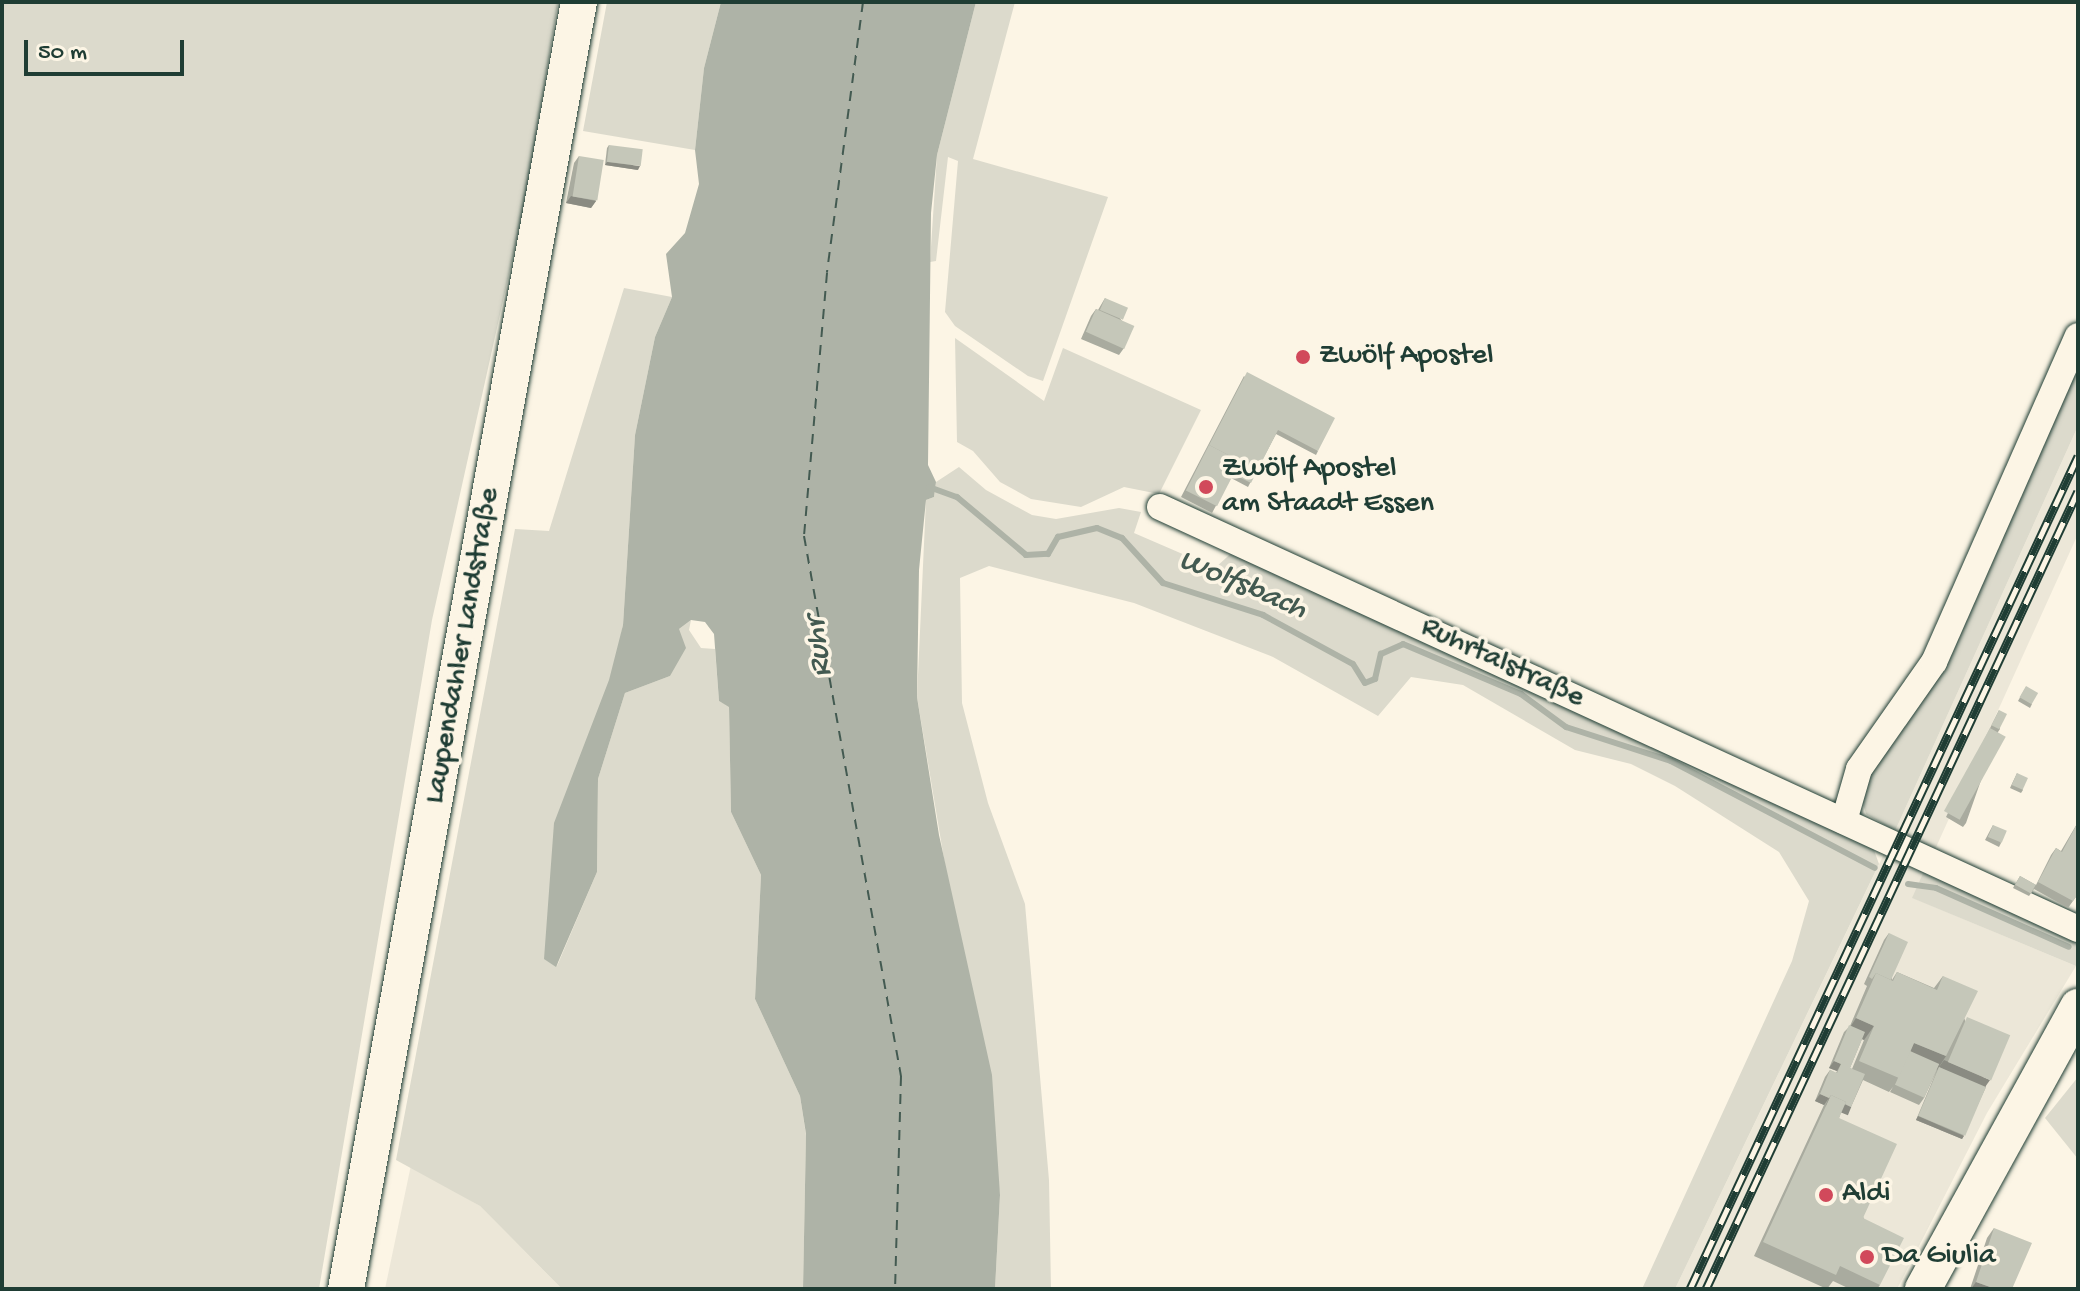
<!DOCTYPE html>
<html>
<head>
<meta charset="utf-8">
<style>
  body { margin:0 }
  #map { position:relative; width:2080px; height:1291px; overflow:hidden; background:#fcf5e5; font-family:"Gochi Hand",sans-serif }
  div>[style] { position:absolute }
  .built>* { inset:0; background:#ece7d8 }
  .green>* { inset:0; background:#dcdacc }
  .water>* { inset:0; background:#aeb3a7 }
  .stream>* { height:6px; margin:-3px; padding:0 3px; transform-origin:3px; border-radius:3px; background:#aeb3a7 }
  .ferry>* { height:2px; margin-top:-1px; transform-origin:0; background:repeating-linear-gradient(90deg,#435a51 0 10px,transparent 0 18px) }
  .roads { filter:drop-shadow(0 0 2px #1f3d34) drop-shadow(0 0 2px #1f3d34) }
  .minor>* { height:26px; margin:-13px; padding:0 13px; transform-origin:13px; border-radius:13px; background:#fcf5e5 }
  .secondary>* { height:36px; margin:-18px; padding:0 18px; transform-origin:18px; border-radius:18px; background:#fcf5e5 }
  .rail>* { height:9px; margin-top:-4.5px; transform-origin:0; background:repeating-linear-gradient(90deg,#fcf5e5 0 18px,#1f3d34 0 36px); box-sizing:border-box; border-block:2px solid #1f3d34 }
  .wall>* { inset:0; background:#a9ab9f }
  .shaded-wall>* { inset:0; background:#8a8b82; transform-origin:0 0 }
  .building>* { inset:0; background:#c5c7b9; transform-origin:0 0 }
  .dots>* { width:22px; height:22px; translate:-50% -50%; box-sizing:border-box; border:4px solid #fcf5e5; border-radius:50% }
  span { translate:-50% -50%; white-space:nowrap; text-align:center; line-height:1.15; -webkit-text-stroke:7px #fcf5e5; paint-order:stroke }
  .poi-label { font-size:30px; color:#1f3d34 }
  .left { translate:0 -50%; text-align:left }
  .street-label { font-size:30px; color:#1f3d34 }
  .water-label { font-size:32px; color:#435a51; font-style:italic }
  .frame { position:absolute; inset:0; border:4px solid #1f3d34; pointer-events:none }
  .scale { position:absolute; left:24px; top:40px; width:160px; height:36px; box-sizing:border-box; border:4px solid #1f3d34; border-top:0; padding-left:10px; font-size:24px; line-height:28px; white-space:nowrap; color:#1f3d34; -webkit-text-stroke:6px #fcf5e5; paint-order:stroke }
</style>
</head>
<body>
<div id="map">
  <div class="built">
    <i style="clip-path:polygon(2078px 426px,2078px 534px,1913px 898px,2076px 966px,1987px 1113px,1897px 1289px,1675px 1289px,1895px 831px)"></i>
    <i style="clip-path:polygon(411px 1165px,480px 1206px,562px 1289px,385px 1289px)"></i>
  </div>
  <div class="green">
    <i style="clip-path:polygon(2px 2px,558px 2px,525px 202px,432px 620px,319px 1289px,2px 1289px)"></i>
    <i style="clip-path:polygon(607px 2px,721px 2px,704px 68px,695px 150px,583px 131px)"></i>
    <i style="clip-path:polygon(976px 2px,1015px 2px,973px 159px,1108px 197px,1043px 381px,1028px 376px,955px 326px,945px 312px,958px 161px,948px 157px,936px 261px,930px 262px,937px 155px)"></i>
    <i style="clip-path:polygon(624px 288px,672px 297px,655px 337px,635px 435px,623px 625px,557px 966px,597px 872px,598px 779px,625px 693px,670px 676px,679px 629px,691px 620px,689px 630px,701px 648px,715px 649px,719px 701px,729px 706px,731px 812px,761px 875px,755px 999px,800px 1096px,806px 1135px,803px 1289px,562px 1289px,480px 1206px,396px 1160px,515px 529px,549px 531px)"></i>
    <i style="clip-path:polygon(955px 338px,1044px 401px,1063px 348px,1201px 410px,1159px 494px,1124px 487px,1081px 507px,1031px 499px,1000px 482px,973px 451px,957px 442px)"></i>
    <i style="clip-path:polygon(2078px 364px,2078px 426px,1895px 831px,1866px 814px,1860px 793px,1871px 767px,1896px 740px,1954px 644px)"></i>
    <i style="clip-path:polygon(959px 467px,986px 490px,1032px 515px,1056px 519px,1119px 508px,1141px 512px,1134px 533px,1215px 568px,1238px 547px,1871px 842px,1879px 864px,1675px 1289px,1642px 1289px,1792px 961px,1809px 901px,1779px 852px,1675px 786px,1631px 764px,1575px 750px,1463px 685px,1411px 677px,1378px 716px,1273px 657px,1134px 603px,989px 566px,960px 578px,962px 703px,988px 803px,1025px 904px,1049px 1180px,1051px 1289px,995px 1289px,1000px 1195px,917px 697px,926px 500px,934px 497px,936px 482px)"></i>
    <i style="clip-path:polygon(1925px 869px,2078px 941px,2076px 966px,1912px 898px)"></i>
    <i style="clip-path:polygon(2078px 1077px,2078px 1159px,2045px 1118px)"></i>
  </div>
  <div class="water">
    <i style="clip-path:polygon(721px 2px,976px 2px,937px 155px,931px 213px,928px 465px,936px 482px,934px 497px,926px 500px,919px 570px,917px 697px,939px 835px,992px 1075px,1000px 1195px,995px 1289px,803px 1289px,806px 1134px,800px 1096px,755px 999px,761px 875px,731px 812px,729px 707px,719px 701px,714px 634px,705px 622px,691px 620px,679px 629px,686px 648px,670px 676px,625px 693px,598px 779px,597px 872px,556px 967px,544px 959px,554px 823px,609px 680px,623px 625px,635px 435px,655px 337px,672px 297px,666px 254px,685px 233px,699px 184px,695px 150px,704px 68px)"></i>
  </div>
  <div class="stream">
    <i style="left:929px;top:487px;width:30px;rotate:20deg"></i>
    <i style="left:957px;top:497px;width:90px;rotate:40deg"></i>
    <i style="left:1026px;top:555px;width:22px;rotate:-3deg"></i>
    <i style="left:1048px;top:554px;width:20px;rotate:-60deg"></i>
    <i style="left:1058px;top:537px;width:40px;rotate:-13deg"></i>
    <i style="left:1097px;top:528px;width:27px;rotate:22deg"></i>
    <i style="left:1122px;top:538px;width:61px;rotate:47.7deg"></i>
    <i style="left:1163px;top:583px;width:105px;rotate:17.7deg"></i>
    <i style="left:1263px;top:615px;width:102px;rotate:28.6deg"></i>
    <i style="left:1353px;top:664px;width:22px;rotate:58deg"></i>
    <i style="left:1365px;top:683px;width:11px;rotate:-22deg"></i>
    <i style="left:1375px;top:679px;width:26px;rotate:-77deg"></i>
    <i style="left:1381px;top:654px;width:24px;rotate:-24deg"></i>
    <i style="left:1403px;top:644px;width:128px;rotate:23deg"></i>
    <i style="left:1521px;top:694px;width:56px;rotate:36.3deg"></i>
    <i style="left:1566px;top:727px;width:110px;rotate:17.9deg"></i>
    <i style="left:1671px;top:761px;width:230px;rotate:27.7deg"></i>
    <i style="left:1908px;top:884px;width:28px;rotate:8deg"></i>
    <i style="left:1936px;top:888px;width:145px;rotate:23.9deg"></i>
  </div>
  <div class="ferry">
    <i style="left:863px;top:2px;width:273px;rotate:97.6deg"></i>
    <i style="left:827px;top:273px;width:264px;rotate:95deg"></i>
    <i style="left:804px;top:536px;width:549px;rotate:79.82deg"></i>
    <i style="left:901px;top:1076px;width:213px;rotate:91.6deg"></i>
  </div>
  <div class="roads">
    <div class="minor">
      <i style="left:1160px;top:507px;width:1010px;rotate:24.69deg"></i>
      <i style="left:1844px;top:821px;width:54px;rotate:-73.9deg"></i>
      <i style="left:1859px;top:769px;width:131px;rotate:-55deg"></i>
      <i style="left:1934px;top:662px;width:356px;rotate:-66.2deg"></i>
    </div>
    <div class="secondary">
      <i style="left:346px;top:1289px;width:1308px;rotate:-79.74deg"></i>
      <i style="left:1923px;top:1289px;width:322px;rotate:-61.2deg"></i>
    </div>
  </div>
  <div class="rail">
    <i style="left:1690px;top:1289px;width:919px;rotate:-65.02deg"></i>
    <i style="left:1706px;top:1289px;width:880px;rotate:-65.01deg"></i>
  </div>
  <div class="wall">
    <i style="clip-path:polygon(609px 145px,638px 170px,605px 165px,607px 148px)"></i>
    <i style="clip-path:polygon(579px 156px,596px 201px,591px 208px,566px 203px,574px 163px)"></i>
    <i style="clip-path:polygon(1105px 298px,1122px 321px,1124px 348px,1119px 355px,1081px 339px,1091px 316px,1096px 309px,1098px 310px)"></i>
    <i style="clip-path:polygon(1244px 376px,1318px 451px,1316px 455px,1276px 434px,1248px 487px,1231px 478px,1212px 513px,1181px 497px)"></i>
    <i style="clip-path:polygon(2026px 687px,2032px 704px,2030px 708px,2018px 701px)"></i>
    <i style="clip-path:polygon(1999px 710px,2000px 729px,1998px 732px,1966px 823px,1963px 827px,1946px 817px)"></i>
    <i style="clip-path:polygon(2017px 773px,2023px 790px,2021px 793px,2010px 788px)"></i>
    <i style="clip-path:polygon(2078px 822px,2078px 894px,2068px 908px,2034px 889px,2029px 896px,2013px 888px,2020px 876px,2036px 885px,2051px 855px,2056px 848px,2061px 851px)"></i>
    <i style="clip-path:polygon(1993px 825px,2001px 843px,1999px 847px,1985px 840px)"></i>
    <i style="clip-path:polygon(evenodd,1889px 933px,1892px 980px,1897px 972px,1934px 988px,1943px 976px,1965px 1020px,1986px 1087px,1962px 1139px,1916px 1120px,1937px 1070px,1924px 1098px,1919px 1105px,1890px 1092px,1893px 1087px,1889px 1092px,1863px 1080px,1851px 1107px,1846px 1114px,1841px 1112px,1839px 1118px,1880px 1285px,1877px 1289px,1850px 1289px,1833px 1281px,1827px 1289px,1754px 1256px,1824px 1105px,1815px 1101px,1825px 1077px,1830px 1070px,1836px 1073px,1837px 1071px,1829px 1068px,1844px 1032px,1850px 1026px,1867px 986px,1864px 984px,1884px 940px,1889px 933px,1862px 1039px,1864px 1040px,1852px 1069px,1850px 1068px,1862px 1039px)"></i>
    <i style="clip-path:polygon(1994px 1228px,2012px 1289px,1970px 1289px,1987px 1238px)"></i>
  </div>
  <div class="shaded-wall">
    <i style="clip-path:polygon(607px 162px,640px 166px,638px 170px,605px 165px)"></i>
    <i style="clip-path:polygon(571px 196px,596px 201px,591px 208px,566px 203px)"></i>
    <i style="clip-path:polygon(1856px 1018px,1874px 1026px,1864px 1040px,1847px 1032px)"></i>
    <i style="clip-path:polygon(1914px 1043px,1946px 1056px,1937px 1070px,1910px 1051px)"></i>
    <i style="clip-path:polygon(1944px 1060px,1990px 1080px,1983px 1090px,1939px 1067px)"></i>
    <i style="clip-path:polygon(1834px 1061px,1841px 1064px,1837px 1071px,1829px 1068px)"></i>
    <i style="clip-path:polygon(1820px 1094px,1829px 1098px,1824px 1105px,1815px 1101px)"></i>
    <i style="left:1829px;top:1098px;width:24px;height:9px;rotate:22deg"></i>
    <i style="clip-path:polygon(1918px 1116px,1964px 1136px,1962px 1139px,1916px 1120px)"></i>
    <i style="clip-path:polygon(1976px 1282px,1990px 1287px,1989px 1289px,1971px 1289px)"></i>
  </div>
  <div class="building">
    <i style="left:609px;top:145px;width:34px;height:17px;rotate:7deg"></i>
    <i style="left:579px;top:156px;width:25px;height:41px;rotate:9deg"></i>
    <i style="left:1105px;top:298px;width:25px;height:13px;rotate:23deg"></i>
    <i style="left:1096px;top:309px;width:42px;height:25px;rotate:24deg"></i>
    <i style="clip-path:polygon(1247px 372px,1335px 418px,1318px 451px,1278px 430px,1251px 483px,1233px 474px,1240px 461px,1209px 445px,1207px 449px)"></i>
    <i style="left:1209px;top:445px;width:35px;height:51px;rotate:27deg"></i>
    <i style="left:2026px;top:686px;width:14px;height:13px;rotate:30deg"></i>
    <i style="left:1999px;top:710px;width:9px;height:17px;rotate:27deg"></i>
    <i style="left:1990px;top:728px;width:18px;height:95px;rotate:29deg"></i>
    <i style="left:2017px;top:773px;width:12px;height:13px;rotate:24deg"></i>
    <i style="clip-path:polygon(2078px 822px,2078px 894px,2073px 901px,2038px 882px,2056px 848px,2062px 852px)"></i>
    <i style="left:1993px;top:825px;width:15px;height:13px;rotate:23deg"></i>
    <i style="left:2020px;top:876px;width:18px;height:10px;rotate:29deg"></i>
    <i style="clip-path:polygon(1889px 933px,1908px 942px,1891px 980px,1876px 973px,1872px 979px,1869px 977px)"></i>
    <i style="clip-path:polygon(1897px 972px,1937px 990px,1943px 976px,1978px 991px,1946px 1056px,1914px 1043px,1899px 1078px,1859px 1061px,1874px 1026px,1856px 1018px,1876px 973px,1893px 981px)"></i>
    <i style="left:1967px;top:1017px;width:47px;height:49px;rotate:23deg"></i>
    <i style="clip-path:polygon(1849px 1025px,1865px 1032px,1850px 1068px,1865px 1074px,1851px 1107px,1845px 1104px,1846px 1102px,1831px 1095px,1829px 1098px,1820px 1094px,1830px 1070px,1837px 1073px,1841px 1064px,1834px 1061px)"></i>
    <i style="left:1910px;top:1051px;width:32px;height:37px;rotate:24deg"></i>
    <i style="left:1939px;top:1067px;width:51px;height:53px;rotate:23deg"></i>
    <i style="clip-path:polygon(1831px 1095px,1846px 1102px,1839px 1118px,1897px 1144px,1863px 1218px,1904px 1238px,1880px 1285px,1840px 1266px,1836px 1275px,1763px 1242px)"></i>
    <i style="clip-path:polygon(1994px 1228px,2032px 1243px,2012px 1289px,1989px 1289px,1990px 1287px,1976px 1282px)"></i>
  </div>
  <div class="dots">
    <i style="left:1303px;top:357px;background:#d1495b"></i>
    <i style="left:1206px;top:487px;background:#d1495b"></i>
    <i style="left:1826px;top:1195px;background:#d1495b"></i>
    <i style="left:1867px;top:1257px;background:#d1495b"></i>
  </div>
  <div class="poi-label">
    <span class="left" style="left:1319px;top:357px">Zwölf Apostel</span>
    <span class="left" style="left:1222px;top:487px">Zwölf Apostel<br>am Staadt Essen</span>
    <span class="left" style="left:1842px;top:1195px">Aldi</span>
    <span class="left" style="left:1883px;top:1257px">Da Giulia</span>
  </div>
  <div class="street-label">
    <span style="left:464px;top:646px;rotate:-80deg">Laupendahler Landstraße</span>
    <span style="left:1502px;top:664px;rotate:25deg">Ruhrtalstraße</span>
  </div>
  <div class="water-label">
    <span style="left:1242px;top:586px;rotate:23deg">Wolfsbach</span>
    <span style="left:820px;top:647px;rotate:-97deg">Ruhr</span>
  </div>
  <div class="frame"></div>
  <div class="scale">50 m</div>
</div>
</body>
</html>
